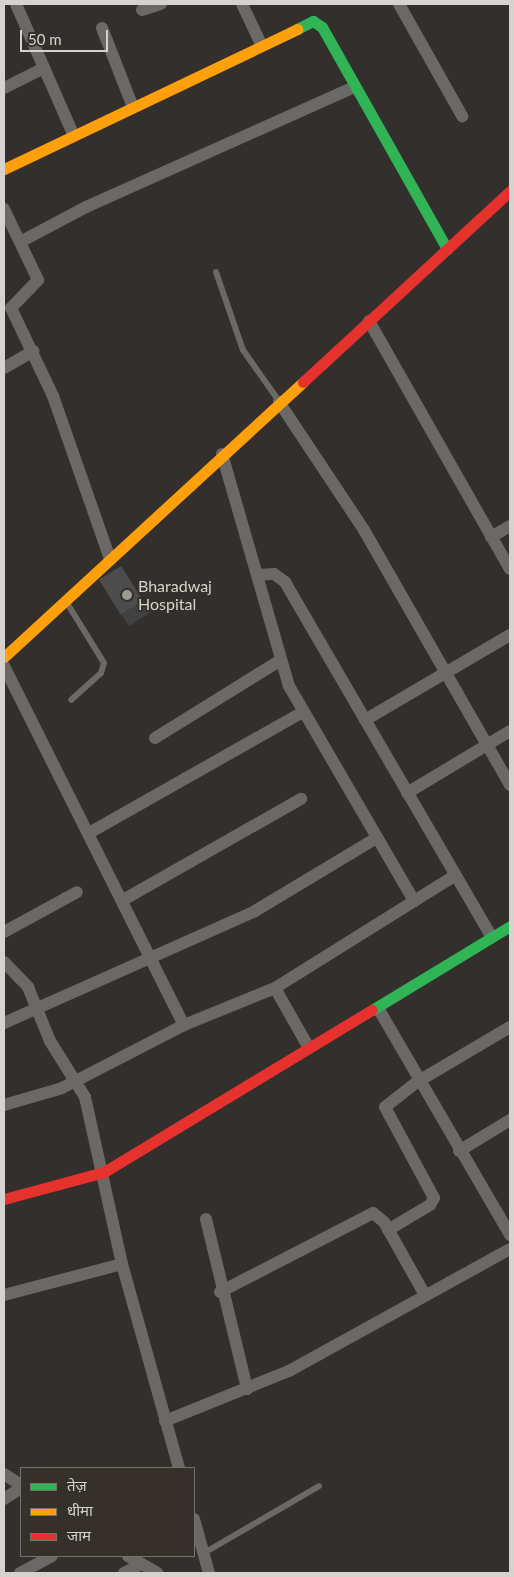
<!DOCTYPE html>
<html>
<head>
<meta charset="utf-8">
<style>
  body { margin:0 }
  #map { position:relative; width:514px; height:1577px; overflow:hidden; background:#322f2c; font-family:Lato,"Noto Sans Devanagari",sans-serif }
  div>[style] { position:absolute }
  .lane>* { height:6px; margin:-3px; padding:0 3px; transform-origin:3px; border-radius:3px; background:#6b6966 }
  .street>* { height:12px; margin:-6px; padding:0 6px; transform-origin:6px; border-radius:6px; background:#6b6966 }
  .fast>* { height:11px; margin:-5.5px; padding:0 5.5px; transform-origin:5.5px; border-radius:5.5px; background:#30b455 }
  .slow>* { height:11px; margin:-5.5px; padding:0 5.5px; transform-origin:5.5px; border-radius:5.5px; background:#ff9f0a }
  .jam>* { height:11px; margin:-5.5px; padding:0 5.5px; transform-origin:5.5px; border-radius:5.5px; background:#e5322d }
  .wall>* { inset:0; background:#414141 }
  .shaded-wall>* { inset:0; background:#353535 }
  .building>* { inset:0; background:#4c4c4c; transform-origin:0 0 }
  .dots>* { width:14px; height:14px; translate:-50% -50%; box-sizing:border-box; border:2px solid #353029; border-radius:50% }
  span { translate:-50% -50%; white-space:nowrap; text-align:center; line-height:1.15; -webkit-text-stroke:4px #353029; paint-order:stroke }
  .poi-label { font-size:16px; color:#d5d3ce }
  .left { translate:0 -50%; text-align:left }
  .frame { position:absolute; inset:0; border:5px solid #d5d3ce; pointer-events:none }
  .legend { position:absolute; left:20px; top:1467px; width:175px; height:90px; box-sizing:border-box; background:#353029; border:1px solid #75716b; margin:0; padding:6px 9px; list-style:none; font-size:15px; color:#d5d3ce }
  .legend li { display:flex; align-items:center; gap:10px; height:25px }
  .legend b { width:25px; border:1px solid #75716b }
  .scale { position:absolute; left:20px; top:30px; width:88px; height:22px; box-sizing:border-box; border:2px solid #d5d3ce; border-top:0; padding-left:6px; font-size:15px; line-height:18px; white-space:nowrap; color:#d5d3ce; -webkit-text-stroke:4px #353029; paint-order:stroke }
</style>
</head>
<body>
<div id="map">
  <div class="lane">
    <i style="left:216px;top:272px;width:83px;rotate:70.9deg"></i>
    <i style="left:243px;top:350px;width:62px;rotate:54.8deg"></i>
    <i style="left:67px;top:603px;width:70px;rotate:58.3deg"></i>
    <i style="left:104px;top:663px;width:10px;rotate:107deg"></i>
    <i style="left:101px;top:673px;width:40px;rotate:138deg"></i>
    <i style="left:204px;top:1553px;width:133px;rotate:-30.2deg"></i>
  </div>
  <div class="street">
    <i style="left:16px;top:4px;width:144px;rotate:66.3deg"></i>
    <i style="left:242px;top:4px;width:44px;rotate:64.6deg"></i>
    <i style="left:399px;top:4px;width:129px;rotate:60.6deg"></i>
    <i style="left:142px;top:10px;width:20px;rotate:-18deg"></i>
    <i style="left:102px;top:28px;width:85px;rotate:68.6deg"></i>
    <i style="left:4px;top:88px;width:45px;rotate:-26.6deg"></i>
    <i style="left:4px;top:209px;width:79px;rotate:64.4deg"></i>
    <i style="left:38px;top:280px;width:39px;rotate:134deg"></i>
    <i style="left:11px;top:308px;width:98px;rotate:64.5deg"></i>
    <i style="left:53px;top:396px;width:173px;rotate:70.7deg"></i>
    <i style="left:20px;top:242px;width:75px;rotate:-27.9deg"></i>
    <i style="left:86px;top:207px;width:294px;rotate:-24.1deg"></i>
    <i style="left:369px;top:321px;width:285px;rotate:60.4deg"></i>
    <i style="left:4px;top:368px;width:34px;rotate:-30deg"></i>
    <i style="left:279px;top:402px;width:154px;rotate:56.4deg"></i>
    <i style="left:364px;top:530px;width:294px;rotate:60.2deg"></i>
    <i style="left:222px;top:454px;width:241px;rotate:73.9deg"></i>
    <i style="left:289px;top:686px;width:249px;rotate:59.8deg"></i>
    <i style="left:491px;top:537px;width:22px;rotate:-30deg"></i>
    <i style="left:258px;top:575px;width:16px;rotate:-4deg"></i>
    <i style="left:274px;top:574px;width:14px;rotate:36deg"></i>
    <i style="left:285px;top:582px;width:410px;rotate:59.8deg"></i>
    <i style="left:4px;top:666px;width:402px;rotate:63.4deg"></i>
    <i style="left:365px;top:720px;width:168px;rotate:-30.4deg"></i>
    <i style="left:155px;top:738px;width:146px;rotate:-31.8deg"></i>
    <i style="left:407px;top:793px;width:120px;rotate:-31deg"></i>
    <i style="left:89px;top:833px;width:244px;rotate:-29.5deg"></i>
    <i style="left:123px;top:900px;width:205px;rotate:-29.6deg"></i>
    <i style="left:4px;top:932px;width:83px;rotate:-28.7deg"></i>
    <i style="left:4px;top:962px;width:35px;rotate:46deg"></i>
    <i style="left:28px;top:987px;width:58px;rotate:67.8deg"></i>
    <i style="left:50px;top:1041px;width:66px;rotate:58deg"></i>
    <i style="left:85px;top:1097px;width:171px;rotate:77.5deg"></i>
    <i style="left:122px;top:1264px;width:212px;rotate:74.4deg"></i>
    <i style="left:275px;top:988px;width:69px;rotate:60.5deg"></i>
    <i style="left:378px;top:1008px;width:263px;rotate:59.8deg"></i>
    <i style="left:4px;top:1023px;width:275px;rotate:-24deg"></i>
    <i style="left:255px;top:911px;width:140px;rotate:-31deg"></i>
    <i style="left:4px;top:1105px;width:60px;rotate:-16.3deg"></i>
    <i style="left:62px;top:1088px;width:137px;rotate:-27.3deg"></i>
    <i style="left:184px;top:1025px;width:98px;rotate:-22.1deg"></i>
    <i style="left:275px;top:988px;width:213px;rotate:-32deg"></i>
    <i style="left:459px;top:1151px;width:60px;rotate:-31.3deg"></i>
    <i style="left:206px;top:1219px;width:175px;rotate:76.4deg"></i>
    <i style="left:388px;top:1230px;width:49px;rotate:-30.8deg"></i>
    <i style="left:430px;top:1205px;width:8px;rotate:-60deg"></i>
    <i style="left:434px;top:1198px;width:103px;rotate:-118.3deg"></i>
    <i style="left:385px;top:1107px;width:41px;rotate:-38deg"></i>
    <i style="left:417px;top:1082px;width:108px;rotate:-30.6deg"></i>
    <i style="left:220px;top:1292px;width:172px;rotate:-27.3deg"></i>
    <i style="left:373px;top:1213px;width:14px;rotate:39deg"></i>
    <i style="left:384px;top:1222px;width:84px;rotate:60.7deg"></i>
    <i style="left:4px;top:1295px;width:122px;rotate:-14.7deg"></i>
    <i style="left:165px;top:1421px;width:134px;rotate:-22deg"></i>
    <i style="left:289px;top:1371px;width:252px;rotate:-28.9deg"></i>
    <i style="left:4px;top:1474px;width:20px;rotate:33deg"></i>
    <i style="left:4px;top:1499px;width:20px;rotate:-33deg"></i>
    <i style="left:194px;top:1519px;width:56px;rotate:74.5deg"></i>
    <i style="left:128px;top:1556px;width:34px;rotate:30deg"></i>
    <i style="left:20px;top:1573px;width:36px;rotate:-28deg"></i>
    <i style="left:124px;top:1573px;width:19px;rotate:-28deg"></i>
  </div>
  <div class="fast">
    <i style="left:297px;top:29px;width:18px;rotate:-27deg"></i>
    <i style="left:313px;top:21px;width:11px;rotate:34deg"></i>
    <i style="left:322px;top:27px;width:255px;rotate:60.6deg"></i>
    <i style="left:372px;top:1010px;width:162px;rotate:-31.3deg"></i>
  </div>
  <div class="slow">
    <i style="left:4px;top:169px;width:325px;rotate:-25.5deg"></i>
    <i style="left:4px;top:657px;width:406px;rotate:-42.6deg"></i>
  </div>
  <div class="jam">
    <i style="left:303px;top:382px;width:282px;rotate:-42.7deg"></i>
    <i style="left:4px;top:1199px;width:104px;rotate:-15.1deg"></i>
    <i style="left:104px;top:1172px;width:313px;rotate:-31.2deg"></i>
  </div>
  <div class="wall">
    <i style="clip-path:polygon(121px 566px,151px 612px,129px 626px,121px 614px)"></i>
  </div>
  <div class="shaded-wall">
    <i style="clip-path:polygon(121px 566px,129px 578px,151px 612px,143px 601px)"></i>
  </div>
  <div class="building">
    <i style="left:121px;top:566px;width:41px;height:26px;rotate:58deg"></i>
  </div>
  <div class="dots">
    <i style="left:127px;top:595px;background:#9c9a95"></i>
  </div>
  <div class="poi-label">
    <span class="left" style="left:138px;top:595px">Bharadwaj<br>Hospital</span>
  </div>
  <div class="frame"></div>
  <ul class="legend">
  <li><b style="height:6px;background:#30b455"></b>तेज़</li>
  <li><b style="height:6px;background:#ff9f0a"></b>धीमा</li>
  <li><b style="height:6px;background:#e5322d"></b>जाम</li>
  </ul>
  <div class="scale">50 m</div>
</div>
</body>
</html>
